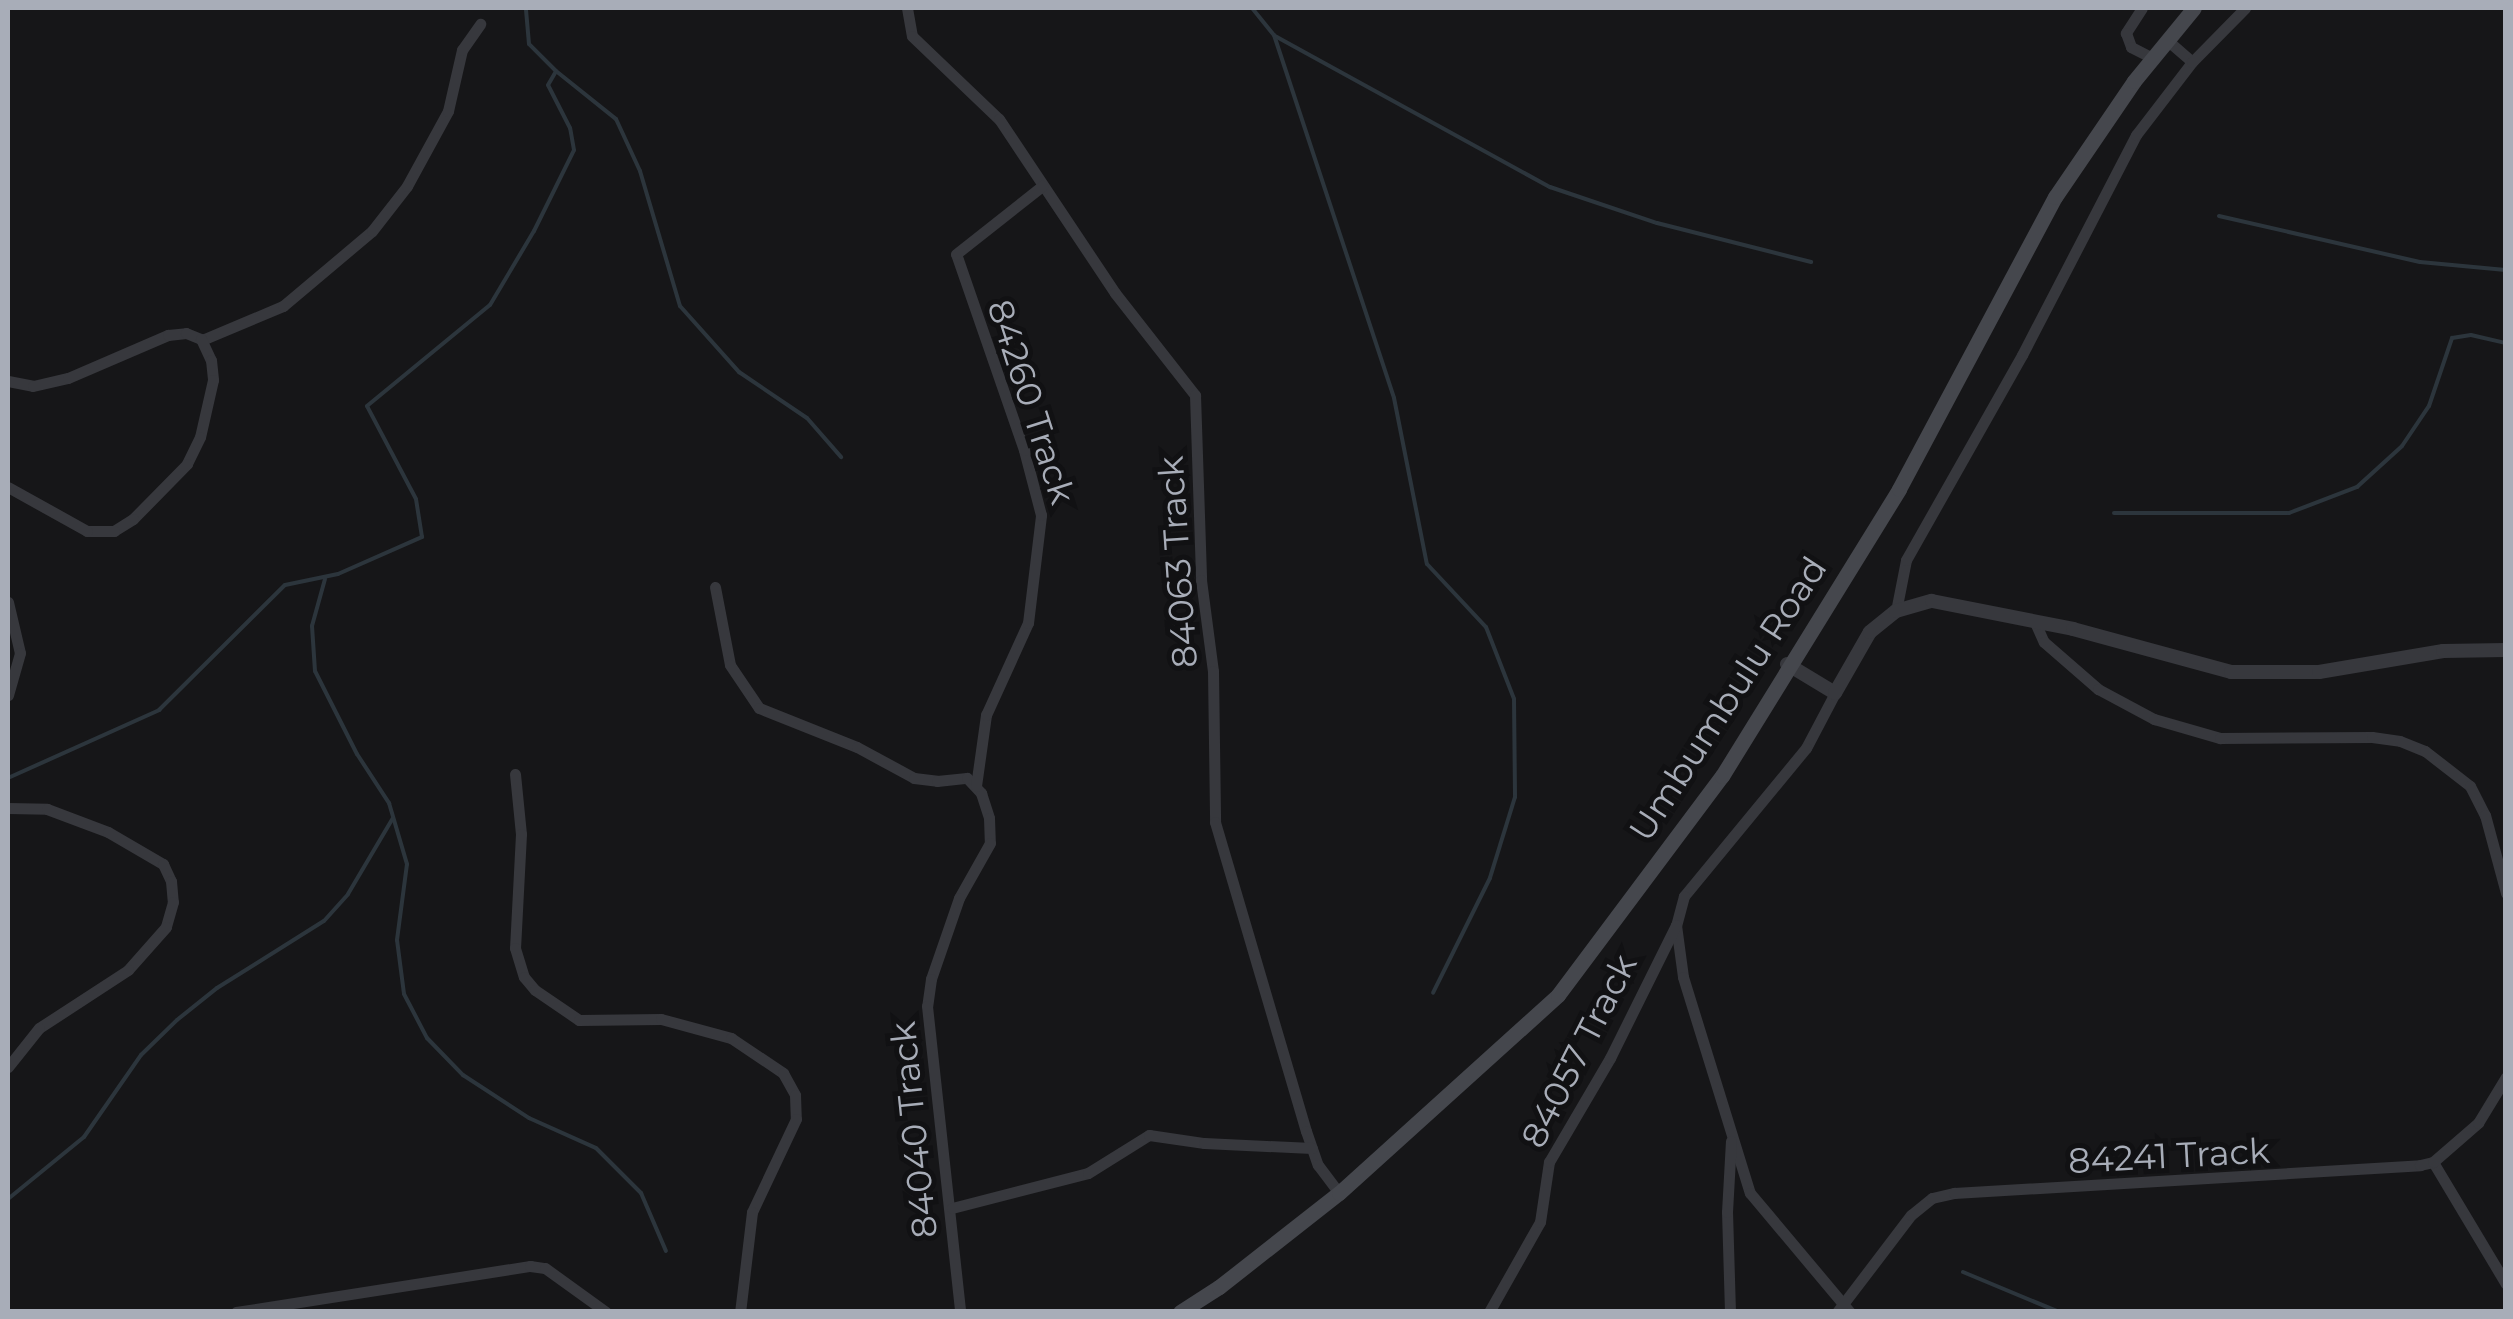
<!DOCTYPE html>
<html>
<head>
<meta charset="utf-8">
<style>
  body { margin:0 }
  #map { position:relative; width:2513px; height:1319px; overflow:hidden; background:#161618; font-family:Montserrat,sans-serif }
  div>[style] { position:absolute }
  .stream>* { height:4px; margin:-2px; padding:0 2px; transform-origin:2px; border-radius:2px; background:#2c353c }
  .minor>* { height:11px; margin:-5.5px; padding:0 5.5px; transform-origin:5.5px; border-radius:5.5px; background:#37383d }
  .tertiary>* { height:14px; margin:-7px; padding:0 7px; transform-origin:7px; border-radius:7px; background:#37383d }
  .secondary>* { height:15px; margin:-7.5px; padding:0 7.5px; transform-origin:7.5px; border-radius:7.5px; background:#45474d }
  span { translate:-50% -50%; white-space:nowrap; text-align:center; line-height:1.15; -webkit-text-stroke:10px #111113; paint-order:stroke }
  .street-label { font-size:35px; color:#a8adb8 }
  .frame { position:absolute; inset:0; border:10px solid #a8adb8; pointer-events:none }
</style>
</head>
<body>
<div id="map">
  <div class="stream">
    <i style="left:1252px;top:8px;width:35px;rotate:51deg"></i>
    <i style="left:1274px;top:35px;width:382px;rotate:71.7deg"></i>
    <i style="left:1394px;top:398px;width:169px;rotate:78.8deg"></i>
    <i style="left:1427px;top:564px;width:86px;rotate:46.9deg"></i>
    <i style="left:1486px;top:627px;width:77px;rotate:68.7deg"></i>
    <i style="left:1514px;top:699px;width:98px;rotate:89.4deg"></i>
    <i style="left:1515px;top:797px;width:85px;rotate:107.2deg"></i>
    <i style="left:1490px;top:878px;width:128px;rotate:116.4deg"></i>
    <i style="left:1275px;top:36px;width:314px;rotate:28.8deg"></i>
    <i style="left:1550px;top:187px;width:113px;rotate:18.6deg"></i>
    <i style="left:1657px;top:223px;width:159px;rotate:14.2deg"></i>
    <i style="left:556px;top:71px;width:77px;rotate:38.7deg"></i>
    <i style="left:616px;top:119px;width:57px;rotate:65.2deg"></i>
    <i style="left:640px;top:171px;width:141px;rotate:73.5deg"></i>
    <i style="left:680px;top:306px;width:89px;rotate:48.2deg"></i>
    <i style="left:739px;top:372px;width:82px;rotate:34.1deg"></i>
    <i style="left:807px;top:418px;width:52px;rotate:48.9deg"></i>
    <i style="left:2219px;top:216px;width:206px;rotate:12.9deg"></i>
    <i style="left:2420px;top:262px;width:86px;rotate:5.3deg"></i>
    <i style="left:2114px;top:513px;width:175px"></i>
    <i style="left:2289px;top:513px;width:73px;rotate:-20.9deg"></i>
    <i style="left:2357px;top:487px;width:61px;rotate:-42.3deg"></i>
    <i style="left:2402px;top:446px;width:48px;rotate:-56deg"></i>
    <i style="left:2429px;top:406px;width:72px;rotate:-71.3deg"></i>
    <i style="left:2452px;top:338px;width:19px;rotate:-9deg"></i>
    <i style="left:2471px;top:335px;width:36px;rotate:13deg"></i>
    <i style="left:325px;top:579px;width:49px;rotate:105.5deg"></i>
    <i style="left:312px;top:626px;width:45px;rotate:86.2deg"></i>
    <i style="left:315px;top:671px;width:93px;rotate:63.2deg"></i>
    <i style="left:357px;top:754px;width:59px;rotate:56.9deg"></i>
    <i style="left:389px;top:803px;width:64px;rotate:73.6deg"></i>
    <i style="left:407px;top:864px;width:77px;rotate:97.5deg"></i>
    <i style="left:397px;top:940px;width:54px;rotate:82.6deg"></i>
    <i style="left:404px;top:994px;width:50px;rotate:62.4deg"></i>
    <i style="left:427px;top:1038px;width:52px;rotate:45.8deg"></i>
    <i style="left:463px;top:1075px;width:79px;rotate:33.1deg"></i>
    <i style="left:529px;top:1118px;width:73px;rotate:24.1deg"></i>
    <i style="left:596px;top:1148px;width:64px;rotate:45deg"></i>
    <i style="left:641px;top:1193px;width:63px;rotate:66.7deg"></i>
    <i style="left:8px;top:778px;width:166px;rotate:-24.2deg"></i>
    <i style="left:159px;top:710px;width:177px;rotate:-44.8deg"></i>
    <i style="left:285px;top:585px;width:54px;rotate:-11.7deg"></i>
    <i style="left:338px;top:574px;width:92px;rotate:-23.8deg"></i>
    <i style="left:422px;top:537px;width:38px;rotate:-99deg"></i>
    <i style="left:416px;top:499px;width:105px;rotate:-117.8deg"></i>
    <i style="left:367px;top:406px;width:159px;rotate:-39.4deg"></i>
    <i style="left:490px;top:305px;width:86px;rotate:-59.3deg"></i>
    <i style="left:534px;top:231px;width:90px;rotate:-63.7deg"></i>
    <i style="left:574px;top:150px;width:22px;rotate:-100deg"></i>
    <i style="left:570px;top:128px;width:48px;rotate:-117.1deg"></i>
    <i style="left:548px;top:85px;width:16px;rotate:-60deg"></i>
    <i style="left:556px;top:71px;width:38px;rotate:-135deg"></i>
    <i style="left:529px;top:44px;width:36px;rotate:-95deg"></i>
    <i style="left:8px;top:1199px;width:98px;rotate:-39.2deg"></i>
    <i style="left:84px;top:1137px;width:100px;rotate:-55.2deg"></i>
    <i style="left:141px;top:1055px;width:50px;rotate:-44.2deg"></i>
    <i style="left:177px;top:1020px;width:51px;rotate:-38.7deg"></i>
    <i style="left:217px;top:988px;width:126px;rotate:-32.1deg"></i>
    <i style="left:324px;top:921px;width:36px;rotate:-48deg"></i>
    <i style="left:348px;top:894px;width:88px;rotate:-59.4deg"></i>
    <i style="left:1963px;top:1272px;width:104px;rotate:22.6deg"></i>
  </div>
  <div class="minor">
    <i style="left:907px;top:8px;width:28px;rotate:80deg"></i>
    <i style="left:912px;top:36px;width:120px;rotate:43.7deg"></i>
    <i style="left:999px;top:119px;width:209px;rotate:56.3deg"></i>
    <i style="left:1115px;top:293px;width:130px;rotate:51.9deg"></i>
    <i style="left:1195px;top:395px;width:185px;rotate:88.1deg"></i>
    <i style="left:1201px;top:580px;width:92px;rotate:82.5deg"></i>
    <i style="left:1213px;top:671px;width:151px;rotate:89.2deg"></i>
    <i style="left:1215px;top:822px;width:322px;rotate:73.6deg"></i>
    <i style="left:1306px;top:1131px;width:36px;rotate:71deg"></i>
    <i style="left:1318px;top:1165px;width:35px;rotate:53deg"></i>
    <i style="left:2142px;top:8px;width:30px;rotate:123deg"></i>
    <i style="left:2126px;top:33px;width:15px;rotate:70deg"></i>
    <i style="left:2131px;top:47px;width:25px;rotate:27deg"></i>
    <i style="left:2167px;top:40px;width:33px;rotate:41deg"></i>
    <i style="left:202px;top:340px;width:88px;rotate:-22.8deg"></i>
    <i style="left:283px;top:306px;width:116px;rotate:-40.1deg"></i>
    <i style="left:372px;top:231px;width:57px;rotate:-52.1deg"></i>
    <i style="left:407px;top:186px;width:85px;rotate:-61.3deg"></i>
    <i style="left:448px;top:111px;width:63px;rotate:-77.1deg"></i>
    <i style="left:462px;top:50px;width:32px;rotate:-55deg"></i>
    <i style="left:8px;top:381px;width:25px;rotate:11deg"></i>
    <i style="left:33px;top:386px;width:36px;rotate:-13deg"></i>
    <i style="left:68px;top:378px;width:109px;rotate:-23.3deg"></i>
    <i style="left:168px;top:335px;width:18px;rotate:-6deg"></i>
    <i style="left:186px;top:333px;width:16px;rotate:22deg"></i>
    <i style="left:201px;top:339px;width:23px;rotate:65deg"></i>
    <i style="left:211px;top:360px;width:20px;rotate:84deg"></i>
    <i style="left:213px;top:380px;width:58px;rotate:102.8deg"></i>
    <i style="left:200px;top:437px;width:30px;rotate:116deg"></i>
    <i style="left:187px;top:464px;width:77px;rotate:134.5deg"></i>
    <i style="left:133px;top:519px;width:22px;rotate:148deg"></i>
    <i style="left:114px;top:531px;width:27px;rotate:180deg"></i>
    <i style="left:87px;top:531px;width:90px;rotate:-150.9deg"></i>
    <i style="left:715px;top:587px;width:79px;rotate:79.1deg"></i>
    <i style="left:730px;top:665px;width:52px;rotate:56deg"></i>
    <i style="left:759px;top:708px;width:105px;rotate:21.7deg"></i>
    <i style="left:857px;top:747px;width:65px;rotate:28.5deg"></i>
    <i style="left:914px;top:778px;width:23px;rotate:7deg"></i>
    <i style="left:937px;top:781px;width:30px;rotate:-6deg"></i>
    <i style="left:967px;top:778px;width:21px;rotate:47deg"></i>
    <i style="left:981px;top:793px;width:26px;rotate:72deg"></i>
    <i style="left:989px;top:818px;width:25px;rotate:88deg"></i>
    <i style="left:990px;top:843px;width:63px;rotate:119.4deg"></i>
    <i style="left:959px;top:898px;width:86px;rotate:109.1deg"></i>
    <i style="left:931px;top:979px;width:27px;rotate:98deg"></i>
    <i style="left:927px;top:1006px;width:308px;rotate:83.8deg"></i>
    <i style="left:8px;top:602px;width:52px;rotate:76.8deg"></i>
    <i style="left:20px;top:653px;width:44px;rotate:105.9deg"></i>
    <i style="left:1896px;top:611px;width:52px;rotate:-78.9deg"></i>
    <i style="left:1906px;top:560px;width:236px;rotate:-60.5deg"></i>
    <i style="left:2022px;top:355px;width:248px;rotate:-62.6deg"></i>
    <i style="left:2136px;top:135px;width:92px;rotate:-52.5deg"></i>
    <i style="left:2192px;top:62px;width:76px;rotate:-45.5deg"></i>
    <i style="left:2034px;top:620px;width:24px;rotate:66deg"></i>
    <i style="left:2044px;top:642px;width:72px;rotate:41deg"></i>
    <i style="left:2098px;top:689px;width:64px;rotate:28.2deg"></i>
    <i style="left:2154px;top:719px;width:69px;rotate:16.1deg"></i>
    <i style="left:2220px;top:738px;width:152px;rotate:-0.4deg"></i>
    <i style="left:2372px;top:737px;width:28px;rotate:8deg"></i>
    <i style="left:2400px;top:741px;width:27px;rotate:22deg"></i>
    <i style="left:2425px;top:751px;width:57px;rotate:37.9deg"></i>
    <i style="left:2470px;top:786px;width:33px;rotate:63deg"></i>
    <i style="left:2485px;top:815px;width:81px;rotate:74.9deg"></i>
    <i style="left:1835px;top:693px;width:62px;rotate:117.8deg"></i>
    <i style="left:1806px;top:748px;width:192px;rotate:129.5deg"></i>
    <i style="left:1684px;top:896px;width:30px;rotate:105deg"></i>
    <i style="left:1676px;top:925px;width:52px;rotate:82.3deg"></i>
    <i style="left:1683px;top:977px;width:226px;rotate:72.8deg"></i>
    <i style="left:1750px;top:1193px;width:155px;rotate:50deg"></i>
    <i style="left:515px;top:774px;width:60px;rotate:84.3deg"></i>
    <i style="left:521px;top:834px;width:114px;rotate:93deg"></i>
    <i style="left:515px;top:948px;width:30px;rotate:73deg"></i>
    <i style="left:524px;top:977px;width:17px;rotate:50deg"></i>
    <i style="left:535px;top:990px;width:53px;rotate:34.3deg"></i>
    <i style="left:579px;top:1020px;width:82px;rotate:-0.7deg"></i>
    <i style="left:661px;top:1019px;width:73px;rotate:15.2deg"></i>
    <i style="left:731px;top:1038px;width:63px;rotate:33.9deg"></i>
    <i style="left:783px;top:1073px;width:25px;rotate:61deg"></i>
    <i style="left:795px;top:1095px;width:24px;rotate:88deg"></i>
    <i style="left:796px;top:1119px;width:103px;rotate:115.3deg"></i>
    <i style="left:752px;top:1212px;width:101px;rotate:96.8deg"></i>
    <i style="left:976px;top:786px;width:72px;rotate:-82deg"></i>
    <i style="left:986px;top:715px;width:101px;rotate:-65.5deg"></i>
    <i style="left:1028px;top:623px;width:109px;rotate:-83.1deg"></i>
    <i style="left:1041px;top:515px;width:67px;rotate:-104.7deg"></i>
    <i style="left:1024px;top:450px;width:207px;rotate:-109.1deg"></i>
    <i style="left:956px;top:254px;width:110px;rotate:-38.3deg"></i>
    <i style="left:8px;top:808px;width:39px;rotate:1deg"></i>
    <i style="left:47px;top:809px;width:65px;rotate:20.7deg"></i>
    <i style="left:108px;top:832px;width:64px;rotate:30.2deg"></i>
    <i style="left:163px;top:864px;width:19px;rotate:65deg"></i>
    <i style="left:171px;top:881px;width:21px;rotate:85deg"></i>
    <i style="left:173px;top:902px;width:26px;rotate:106deg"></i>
    <i style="left:166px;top:927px;width:57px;rotate:131.5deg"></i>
    <i style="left:128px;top:970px;width:106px;rotate:146.9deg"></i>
    <i style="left:39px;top:1028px;width:50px;rotate:128.5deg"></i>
    <i style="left:2433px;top:1162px;width:142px;rotate:59.1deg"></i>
    <i style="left:952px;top:1208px;width:140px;rotate:-14.4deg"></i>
    <i style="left:1088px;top:1173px;width:72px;rotate:-31.9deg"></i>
    <i style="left:1149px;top:1135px;width:56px;rotate:8.3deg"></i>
    <i style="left:1204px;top:1143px;width:108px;rotate:2.7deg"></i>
    <i style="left:236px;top:1312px;width:298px;rotate:-8.9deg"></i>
    <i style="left:530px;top:1266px;width:15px;rotate:8deg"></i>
    <i style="left:545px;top:1268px;width:75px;rotate:35.8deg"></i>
    <i style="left:1489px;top:1312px;width:103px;rotate:-60.5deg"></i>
    <i style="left:1540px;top:1222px;width:61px;rotate:-81.5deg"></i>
    <i style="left:1549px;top:1162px;width:121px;rotate:-59.6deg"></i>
    <i style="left:1610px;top:1058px;width:148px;rotate:-63.6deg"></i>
    <i style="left:1730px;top:1312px;width:100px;rotate:-91.7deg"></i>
    <i style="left:1727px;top:1212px;width:71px;rotate:-86.8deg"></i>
    <i style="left:1837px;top:1312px;width:122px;rotate:-52.7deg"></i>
    <i style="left:1911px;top:1215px;width:27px;rotate:-39deg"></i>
    <i style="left:1932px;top:1198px;width:23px;rotate:-13deg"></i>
    <i style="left:1954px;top:1193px;width:467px;rotate:-3.4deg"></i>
    <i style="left:2420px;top:1165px;width:13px;rotate:-13deg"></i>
    <i style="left:2433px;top:1162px;width:60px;rotate:-40.9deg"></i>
    <i style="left:2478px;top:1123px;width:54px;rotate:-58.7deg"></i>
  </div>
  <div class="tertiary">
    <i style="left:1787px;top:664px;width:56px;rotate:31.1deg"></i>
    <i style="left:1835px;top:693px;width:70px;rotate:-60.2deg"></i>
    <i style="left:1870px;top:632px;width:33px;rotate:-39deg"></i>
    <i style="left:1896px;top:611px;width:37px;rotate:-16deg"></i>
    <i style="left:1932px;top:601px;width:144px;rotate:11.2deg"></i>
    <i style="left:2073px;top:629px;width:164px;rotate:15.2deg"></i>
    <i style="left:2231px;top:672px;width:88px"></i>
    <i style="left:2319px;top:672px;width:126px;rotate:-9.6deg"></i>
    <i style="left:2443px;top:651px;width:63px;rotate:-0.9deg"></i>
  </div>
  <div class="secondary">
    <i style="left:1180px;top:1312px;width:46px;rotate:-32.7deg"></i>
    <i style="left:1219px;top:1287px;width:152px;rotate:-38.1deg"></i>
    <i style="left:1339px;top:1193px;width:295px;rotate:-42.1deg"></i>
    <i style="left:1558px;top:995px;width:274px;rotate:-53.2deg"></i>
    <i style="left:1722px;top:776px;width:337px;rotate:-58.3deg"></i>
    <i style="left:1899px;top:489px;width:331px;rotate:-61.9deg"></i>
    <i style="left:2055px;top:197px;width:140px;rotate:-55.7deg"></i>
    <i style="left:2134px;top:81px;width:94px;rotate:-50.6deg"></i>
  </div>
  <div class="street-label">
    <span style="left:1031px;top:402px;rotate:72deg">84260 Track</span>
    <span style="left:1178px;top:562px;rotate:-94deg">84063 Track</span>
    <span style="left:1728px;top:699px;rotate:-57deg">Umbumbulu Road</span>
    <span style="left:1579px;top:1051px;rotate:-63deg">84057 Track</span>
    <span style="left:914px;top:1130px;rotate:-96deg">84040 Track</span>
    <span style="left:2169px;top:1156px;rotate:-3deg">84241 Track</span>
  </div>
  <div class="frame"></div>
</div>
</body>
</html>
